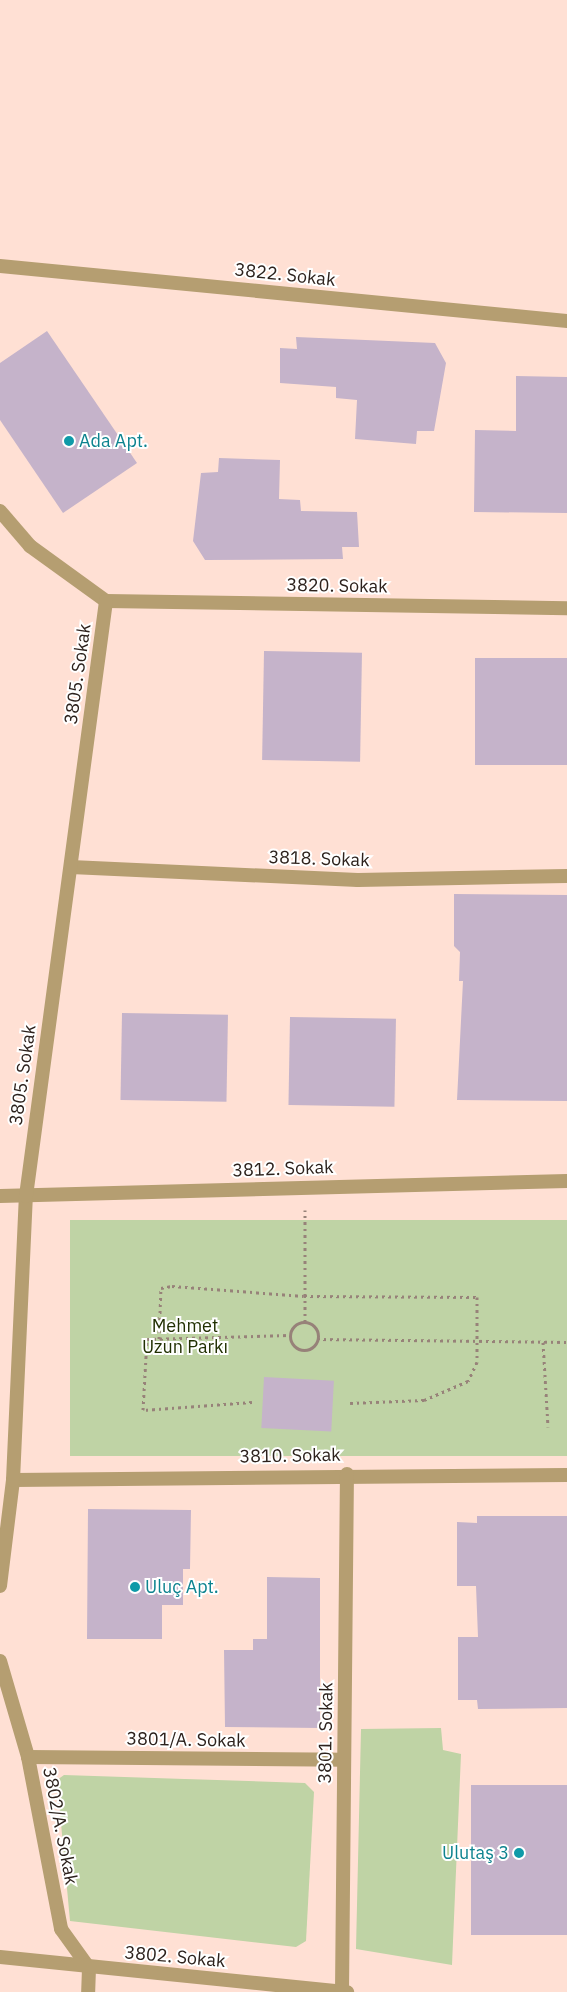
<!DOCTYPE html>
<html>
<head>
<meta charset="utf-8">
<style>
  body { margin:0 }
  #map { position:relative; width:567px; height:1992px; overflow:hidden; background:#ffe0d4; font-family:"IBM Plex Sans",sans-serif }
  div>[style] { position:absolute }
  .green>* { inset:0; background:#bfd3a5; transform-origin:0 0 }
  .building>* { inset:0; background:#c5b3ca; transform-origin:0 0 }
  .path>* { height:3px; margin-top:-1.5px; transform-origin:0; background:repeating-linear-gradient(90deg,#978279 0 2.5px,transparent 0 6.5px) }
  .path>.ring { margin:-1.5px; padding:0; box-sizing:content-box; background:none; border:3px solid #978279; border-radius:50% }
  .minor>* { height:14px; margin:-7px; padding:0 7px; transform-origin:7px; border-radius:7px; background:#b59e71 }
  .dots>* { width:14px; height:14px; translate:-50% -50%; box-sizing:border-box; border:2px solid #fff; border-radius:50% }
  span { translate:-50% -50%; white-space:nowrap; text-align:center; line-height:1.15; -webkit-text-stroke:4px #fff; paint-order:stroke }
  .street-label { font-size:18px; color:#2d221d }
  .culture-label { font-size:18px; color:#0d838f }
  .left { translate:0 -50%; text-align:left }
  .right { translate:-100% -50%; text-align:right }
  .park-label { font-size:18px; color:#202f01 }
</style>
</head>
<body>
<div id="map">
  <div class="green">
    <i style="left:70px;top:1220px;width:497px;height:236px"></i>
    <i style="clip-path:polygon(441px 1728px,443px 1750px,461px 1754px,452px 1965px,356px 1949px,361px 1729px)"></i>
    <i style="clip-path:polygon(64px 1775px,305px 1783px,314px 1792px,306px 1941px,296px 1947px,70px 1921px,57px 1780px)"></i>
  </div>
  <div class="building">
    <i style="clip-path:polygon(47px 331px,137px 463px,63px 513px,0 420px,0 363px)"></i>
    <i style="clip-path:polygon(296px 337px,435px 343px,446px 363px,434px 431px,417px 431px,416px 444px,355px 439px,357px 400px,336px 398px,336px 387px,280px 383px,280px 348px,297px 349px)"></i>
    <i style="clip-path:polygon(516px 376px,567px 377px,567px 513px,474px 512px,475px 430px,516px 431px)"></i>
    <i style="clip-path:polygon(219px 458px,280px 460px,279px 499px,300px 500px,301px 511px,357px 512px,359px 547px,342px 547px,343px 559px,205px 560px,193px 541px,201px 473px,218px 472px)"></i>
    <i style="left:264px;top:651px;width:98px;height:109px;rotate:1deg"></i>
    <i style="left:567px;top:658px;width:107px;height:92px;rotate:90deg"></i>
    <i style="clip-path:polygon(454px 894px,567px 895px,567px 1101px,457px 1100px,463px 981px,459px 981px,460px 952px,454px 946px)"></i>
    <i style="left:122px;top:1013px;width:106px;height:87px;rotate:1deg"></i>
    <i style="left:290px;top:1017px;width:106px;height:88px;rotate:1deg"></i>
    <i style="left:264px;top:1377px;width:70px;height:51px;rotate:3deg"></i>
    <i style="clip-path:polygon(88px 1509px,191px 1510px,190px 1569px,183px 1569px,183px 1605px,162px 1605px,162px 1639px,87px 1639px)"></i>
    <i style="clip-path:polygon(477px 1516px,567px 1516px,567px 1708px,478px 1709px,477px 1700px,458px 1700px,458px 1637px,478px 1637px,476px 1586px,457px 1586px,457px 1522px,477px 1523px)"></i>
    <i style="clip-path:polygon(267px 1577px,320px 1578px,320px 1728px,225px 1727px,224px 1650px,253px 1650px,253px 1639px,267px 1639px)"></i>
    <i style="left:567px;top:1785px;width:150px;height:96px;rotate:90deg"></i>
  </div>
  <div class="path">
    <i class="ring" style="left:290px;top:1322px;width:25px;height:25px"></i>
    <i style="left:305px;top:1322px;width:112px;rotate:-90deg"></i>
    <i style="left:159px;top:1339px;width:51px;rotate:-87.8deg"></i>
    <i style="left:161px;top:1288px;width:11px;rotate:-10deg"></i>
    <i style="left:172px;top:1286px;width:132px;rotate:4.3deg"></i>
    <i style="left:304px;top:1296px;width:173px;rotate:0.3deg"></i>
    <i style="left:477px;top:1297px;width:65px;rotate:90deg"></i>
    <i style="left:477px;top:1362px;width:21px;rotate:115deg"></i>
    <i style="left:468px;top:1381px;width:48px;rotate:156.6deg"></i>
    <i style="left:424px;top:1400px;width:74px;rotate:177.7deg"></i>
    <i style="left:317px;top:1339px;width:250px;rotate:0.7deg"></i>
    <i style="left:543px;top:1342px;width:85px;rotate:86.6deg"></i>
    <i style="left:252px;top:1402px;width:109px;rotate:175.8deg"></i>
    <i style="left:143px;top:1410px;width:71px;rotate:-86.8deg"></i>
    <i style="left:147px;top:1339px;width:142px;rotate:-1.6deg"></i>
  </div>
  <div class="minor">
    <i style="left:0;top:266px;width:570px;rotate:5.54deg"></i>
    <i style="left:0;top:511px;width:46px;rotate:49.4deg"></i>
    <i style="left:30px;top:546px;width:94px;rotate:35.9deg"></i>
    <i style="left:106px;top:601px;width:461px;rotate:0.9deg"></i>
    <i style="left:71px;top:867px;width:287px;rotate:2.6deg"></i>
    <i style="left:358px;top:880px;width:209px;rotate:-1.1deg"></i>
    <i style="left:0;top:1196px;width:567px;rotate:-1.52deg"></i>
    <i style="left:13px;top:1480px;width:554px;rotate:-0.52deg"></i>
    <i style="left:0;top:1586px;width:107px;rotate:-83deg"></i>
    <i style="left:13px;top:1480px;width:284px;rotate:-87.4deg"></i>
    <i style="left:26px;top:1196px;width:600px;rotate:-82.34deg"></i>
    <i style="left:0;top:1661px;width:100px;rotate:73.7deg"></i>
    <i style="left:28px;top:1757px;width:175px;rotate:79.1deg"></i>
    <i style="left:61px;top:1929px;width:48px;rotate:54.3deg"></i>
    <i style="left:89px;top:1968px;width:24px;rotate:92deg"></i>
    <i style="left:28px;top:1757px;width:316px;rotate:0.5deg"></i>
    <i style="left:0;top:1957px;width:349px;rotate:5.8deg"></i>
    <i style="left:342px;top:1991px;width:517px;rotate:-89.45deg"></i>
  </div>
  <div class="dots">
    <i style="left:69px;top:441px;background:#0f9aa8"></i>
    <i style="left:135px;top:1587px;background:#0f9aa8"></i>
    <i style="left:519px;top:1853px;background:#0f9aa8"></i>
  </div>
  <div class="street-label">
    <span style="left:285px;top:275px;rotate:6deg">3822. Sokak</span>
    <span style="left:337px;top:586px;rotate:1deg">3820. Sokak</span>
    <span style="left:78px;top:674px;rotate:-82deg">3805. Sokak</span>
    <span style="left:319px;top:859px;rotate:2deg">3818. Sokak</span>
    <span style="left:23px;top:1075px;rotate:-82deg">3805. Sokak</span>
    <span style="left:283px;top:1169px;rotate:-2deg">3812. Sokak</span>
    <span style="left:290px;top:1456px;rotate:-1deg">3810. Sokak</span>
    <span style="left:326px;top:1733px;rotate:-89deg">3801. Sokak</span>
    <span style="left:186px;top:1740px;rotate:1deg">3801/A. Sokak</span>
    <span style="left:60px;top:1826px;rotate:79deg">3802/A. Sokak</span>
    <span style="left:175px;top:1957px;rotate:5deg">3802. Sokak</span>
  </div>
  <div class="culture-label">
    <span class="left" style="left:79px;top:441px">Ada Apt.</span>
    <span class="left" style="left:145px;top:1587px">Uluç Apt.</span>
    <span class="right" style="left:509px;top:1853px">Ulutaş 3</span>
  </div>
  <div class="park-label">
    <span style="left:185px;top:1337px">Mehmet<br>Uzun Parkı</span>
  </div>
</div>
</body>
</html>
